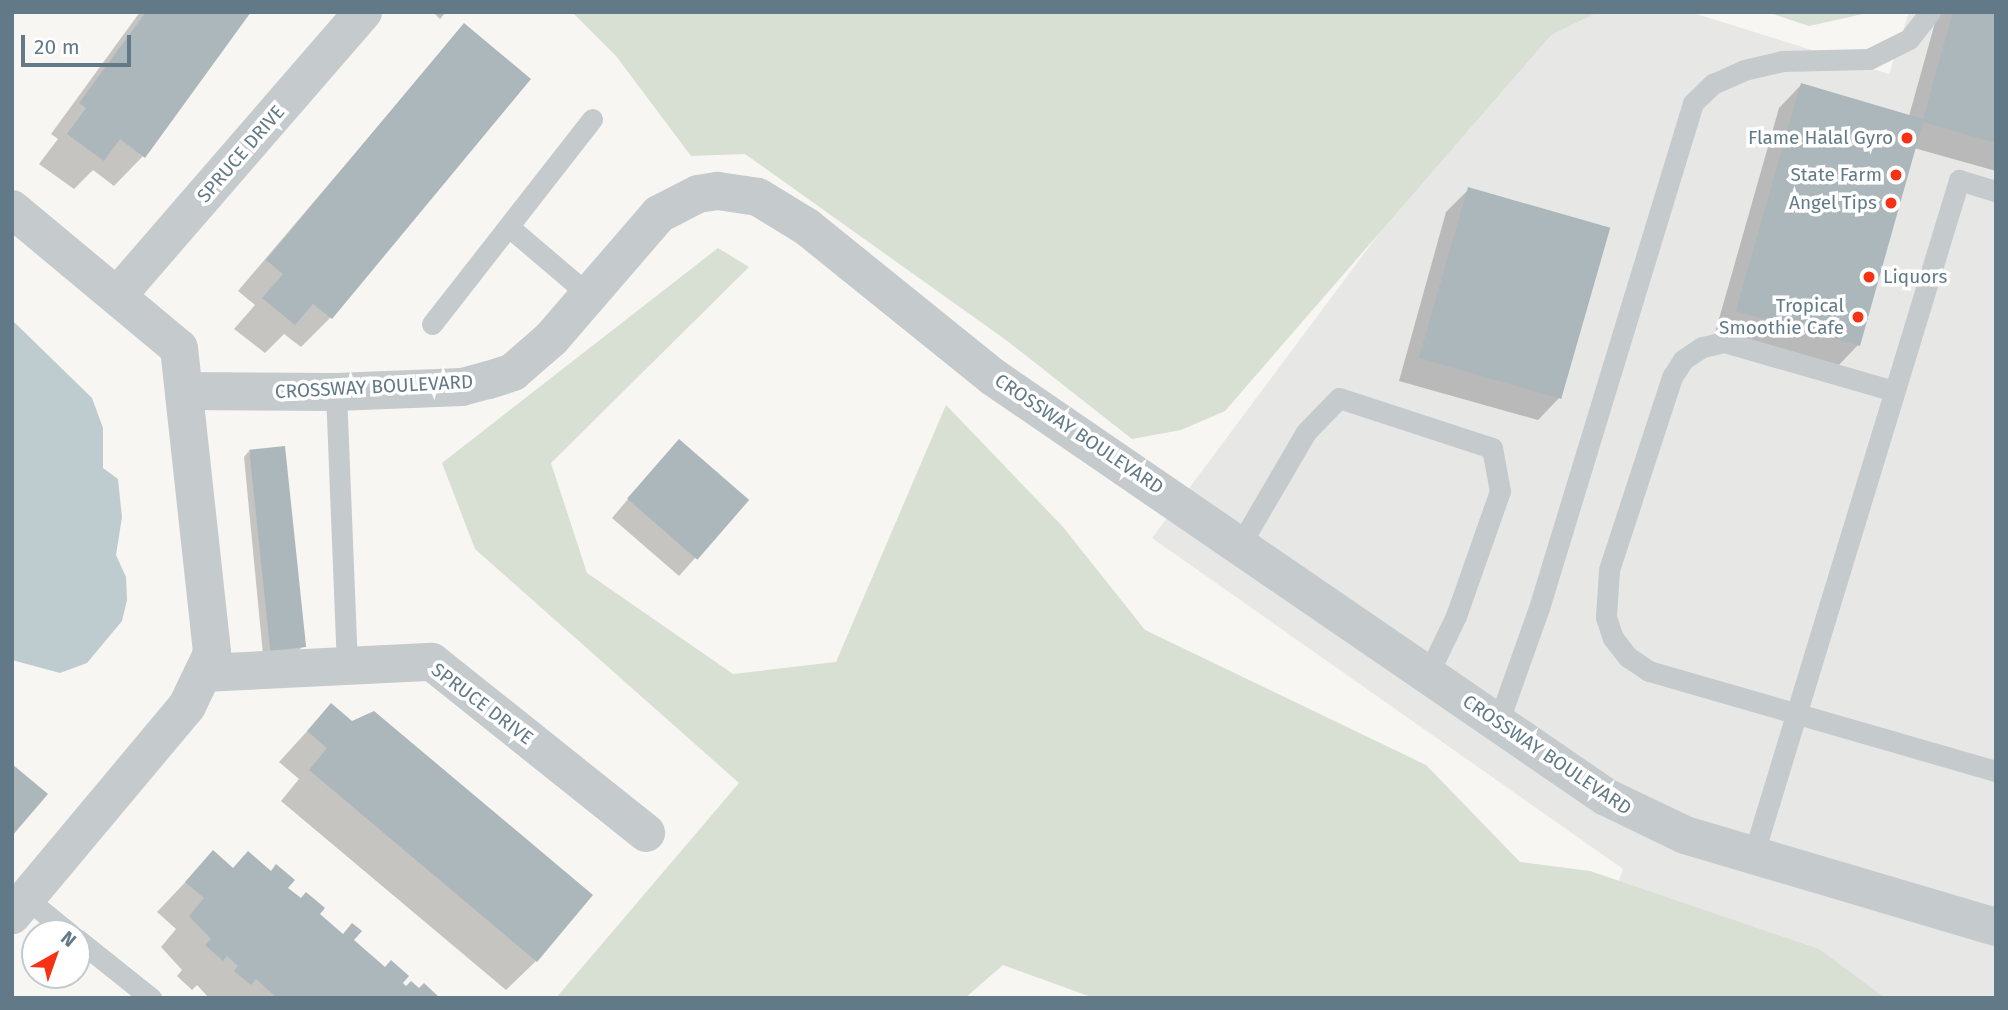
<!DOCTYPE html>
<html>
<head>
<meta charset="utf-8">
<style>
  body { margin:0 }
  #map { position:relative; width:2008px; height:1010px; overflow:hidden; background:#f7f6f2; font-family:"Fira Sans",sans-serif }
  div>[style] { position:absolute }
  .built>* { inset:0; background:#e7e8e6 }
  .green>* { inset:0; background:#d8dfd3 }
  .water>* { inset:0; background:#beccd0 }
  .shadow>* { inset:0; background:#0003 }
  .building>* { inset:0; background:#acb7bb; transform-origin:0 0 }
  .service>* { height:21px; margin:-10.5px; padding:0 10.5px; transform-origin:10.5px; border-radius:10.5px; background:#c5cacd }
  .minor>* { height:38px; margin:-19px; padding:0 19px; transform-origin:19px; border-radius:19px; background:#c5cacd }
  .dots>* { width:19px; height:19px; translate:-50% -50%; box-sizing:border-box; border:4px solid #fff; border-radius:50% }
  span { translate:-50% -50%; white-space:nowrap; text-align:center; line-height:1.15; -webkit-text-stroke:7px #fff; paint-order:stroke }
  .poi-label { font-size:19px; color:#627a87 }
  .right { translate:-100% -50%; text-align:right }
  .left { translate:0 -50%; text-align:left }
  .street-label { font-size:19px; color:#627a87 }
  .frame { position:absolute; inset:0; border:14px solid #627a87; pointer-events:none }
  .north { position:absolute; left:21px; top:919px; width:70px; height:70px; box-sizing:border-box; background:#fff; border:2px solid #c0cacf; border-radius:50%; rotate:40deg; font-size:19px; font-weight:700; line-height:28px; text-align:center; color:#627a87 }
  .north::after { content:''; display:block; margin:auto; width:24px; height:32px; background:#f53214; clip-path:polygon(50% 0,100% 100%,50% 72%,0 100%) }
  .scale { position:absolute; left:21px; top:35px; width:110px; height:32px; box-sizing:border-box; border:4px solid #627a87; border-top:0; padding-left:9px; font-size:21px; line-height:24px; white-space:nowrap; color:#627a87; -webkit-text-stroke:5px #fff; paint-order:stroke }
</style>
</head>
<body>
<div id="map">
  <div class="built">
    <i style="clip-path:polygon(1544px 12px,1690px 12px,1889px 74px,1909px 12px,1996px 12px,1996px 998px,1578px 998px,1623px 869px,1152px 538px)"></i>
  </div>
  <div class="green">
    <i style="clip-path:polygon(572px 12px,1598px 12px,1551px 35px,1225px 411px,1181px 430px,1132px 439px,1006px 340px,745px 154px,691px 156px,616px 56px)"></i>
    <i style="clip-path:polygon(1767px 12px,1872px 12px,1809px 26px)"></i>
    <i style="clip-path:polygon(718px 248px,749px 267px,551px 463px,587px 573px,733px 674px,836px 662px,946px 405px,1063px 527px,1145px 630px,1426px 765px,1520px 862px,1590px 871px,1819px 949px,1885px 998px,1094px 998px,1003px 965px,965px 998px,556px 998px,739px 783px,475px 549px,442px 463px)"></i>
  </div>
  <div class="water">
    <i style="clip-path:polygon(12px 320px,92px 398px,103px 428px,103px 468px,118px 479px,122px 517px,116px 555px,126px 577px,127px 600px,122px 621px,87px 663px,60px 673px,12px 660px)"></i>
  </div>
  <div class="shadow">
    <i style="clip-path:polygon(140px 12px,249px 12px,143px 156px,114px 186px,93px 170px,74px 189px,39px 164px,58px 139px,51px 134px)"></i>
    <i style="clip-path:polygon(433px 12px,446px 12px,440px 19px)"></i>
    <i style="clip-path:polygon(1938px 12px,1996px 12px,1996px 171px,1914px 148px,1858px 345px,1836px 368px,1715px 333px,1779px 108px,1801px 85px,1909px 116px)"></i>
    <i style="clip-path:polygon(464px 25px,529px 79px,330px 318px,301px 347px,284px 334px,265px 353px,234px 329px,255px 305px,238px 291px)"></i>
    <i style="clip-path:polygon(1469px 189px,1560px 397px,1538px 420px,1399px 381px,1446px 212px)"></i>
    <i style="clip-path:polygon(249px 451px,303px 646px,297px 652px,263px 655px,244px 457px)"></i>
    <i style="clip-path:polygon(662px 459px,747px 500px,679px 576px,612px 518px)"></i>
    <i style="clip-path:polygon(331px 705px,536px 961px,506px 990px,281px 801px,299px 779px,279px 762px)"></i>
    <i style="clip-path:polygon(213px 853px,232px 870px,286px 888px,406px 988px,438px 998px,209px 998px,197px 985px,192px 990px,177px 976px,182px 970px,161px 947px,176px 929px,157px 912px)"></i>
  </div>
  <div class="building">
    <i style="clip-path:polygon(146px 12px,251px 12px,145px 158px,120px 139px,104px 161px,67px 134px,86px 108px,79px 103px)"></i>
    <i style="clip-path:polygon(1953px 12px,1996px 12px,1996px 143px,1923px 122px,1860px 346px,1736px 311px,1801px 83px,1923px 119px)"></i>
    <i style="clip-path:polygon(464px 23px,531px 79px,332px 319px,313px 304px,295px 325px,262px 298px,283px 274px,266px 260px)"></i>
    <i style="left:1468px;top:187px;width:148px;height:178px;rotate:16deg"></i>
    <i style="left:679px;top:439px;width:93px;height:79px;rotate:41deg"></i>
    <i style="left:285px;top:446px;width:202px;height:36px;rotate:84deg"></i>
    <i style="clip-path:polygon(331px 703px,352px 721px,374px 711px,593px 895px,537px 962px,309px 770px,327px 748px,307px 731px)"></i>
    <i style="clip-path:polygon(12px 764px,48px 794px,12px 836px)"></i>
    <i style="clip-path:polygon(213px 850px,233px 868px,248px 851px,271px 871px,276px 864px,295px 880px,288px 888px,301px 898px,306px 892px,325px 908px,320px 914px,343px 934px,352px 923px,362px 931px,354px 940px,385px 967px,391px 960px,409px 976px,403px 983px,406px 986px,411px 981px,419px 988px,424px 983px,440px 998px,277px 998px,256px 979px,251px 985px,234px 971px,238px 966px,227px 956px,223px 961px,205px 945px,211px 939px,189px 916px,204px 898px,185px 882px)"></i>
  </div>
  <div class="service">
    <i style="left:509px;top:227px;width:105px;rotate:40.4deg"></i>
    <i style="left:432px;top:324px;width:260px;rotate:-52deg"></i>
    <i style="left:1894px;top:391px;width:177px;rotate:-163.9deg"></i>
    <i style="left:1724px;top:342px;width:23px;rotate:167deg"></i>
    <i style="left:1702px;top:347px;width:23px;rotate:146deg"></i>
    <i style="left:1683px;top:360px;width:20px;rotate:123deg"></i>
    <i style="left:1672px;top:377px;width:203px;rotate:108.1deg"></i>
    <i style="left:1609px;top:570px;width:47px;rotate:93.7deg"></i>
    <i style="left:1606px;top:617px;width:22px;rotate:72deg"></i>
    <i style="left:1613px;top:638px;width:24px;rotate:52deg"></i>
    <i style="left:1628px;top:657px;width:25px;rotate:34deg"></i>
    <i style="left:1649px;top:671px;width:361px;rotate:16.1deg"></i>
    <i style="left:336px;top:392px;width:274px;rotate:87.7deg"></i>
    <i style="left:1240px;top:545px;width:131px;rotate:-59.7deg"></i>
    <i style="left:1306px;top:432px;width:47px;rotate:-45.9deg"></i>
    <i style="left:1339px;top:398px;width:161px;rotate:18.1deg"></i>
    <i style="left:1492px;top:448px;width:44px;rotate:79.5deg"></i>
    <i style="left:1500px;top:491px;width:133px;rotate:109.4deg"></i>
    <i style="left:1456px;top:616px;width:64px;rotate:115.8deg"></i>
    <i style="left:1498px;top:723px;width:122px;rotate:-70.4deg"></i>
    <i style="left:1539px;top:608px;width:528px;rotate:-73.04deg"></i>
    <i style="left:1693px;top:103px;width:28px;rotate:-44deg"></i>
    <i style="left:1713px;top:84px;width:34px;rotate:-24deg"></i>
    <i style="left:1744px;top:70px;width:39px;rotate:-13deg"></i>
    <i style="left:1782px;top:61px;width:87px;rotate:-1.3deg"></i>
    <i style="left:1869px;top:59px;width:45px;rotate:-26.6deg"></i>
    <i style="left:1909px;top:39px;width:34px;rotate:-52deg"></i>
    <i style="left:1753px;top:856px;width:707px;rotate:-73.05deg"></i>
    <i style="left:1959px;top:180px;width:39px;rotate:17deg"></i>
    <i style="left:26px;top:898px;width:55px;rotate:39.1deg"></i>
    <i style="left:77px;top:939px;width:95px;rotate:38.6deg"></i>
  </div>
  <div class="minor">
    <i style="left:12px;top:209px;width:217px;rotate:39.8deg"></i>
    <i style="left:179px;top:348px;width:308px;rotate:83.8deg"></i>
    <i style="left:212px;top:654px;width:58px;rotate:115.7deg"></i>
    <i style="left:187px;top:706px;width:273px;rotate:129.9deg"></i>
    <i style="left:117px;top:296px;width:376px;rotate:-49.1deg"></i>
    <i style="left:184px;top:391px;width:152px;rotate:0.4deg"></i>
    <i style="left:336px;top:392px;width:126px;rotate:-2.3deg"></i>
    <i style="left:462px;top:387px;width:28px;rotate:-15deg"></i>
    <i style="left:489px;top:380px;width:25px;rotate:-18deg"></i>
    <i style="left:513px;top:372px;width:50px;rotate:-41deg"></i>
    <i style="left:551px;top:339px;width:165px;rotate:-49.2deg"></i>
    <i style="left:659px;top:214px;width:44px;rotate:-27.1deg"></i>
    <i style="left:698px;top:194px;width:20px;rotate:-9deg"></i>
    <i style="left:718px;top:191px;width:40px;rotate:8.5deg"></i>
    <i style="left:758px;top:197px;width:57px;rotate:31.5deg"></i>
    <i style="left:807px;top:227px;width:239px;rotate:38.9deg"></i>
    <i style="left:993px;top:377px;width:743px;rotate:34.42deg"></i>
    <i style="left:1606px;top:797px;width:88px;rotate:25.7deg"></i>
    <i style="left:1685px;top:835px;width:324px;rotate:16.5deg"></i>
    <i style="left:203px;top:673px;width:229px;rotate:-2.8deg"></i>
    <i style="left:432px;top:662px;width:274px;rotate:38.6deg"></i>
  </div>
  <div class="dots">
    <i style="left:1907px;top:138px;background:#f53214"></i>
    <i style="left:1896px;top:175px;background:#f53214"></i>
    <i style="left:1891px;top:203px;background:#f53214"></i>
    <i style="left:1869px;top:277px;background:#f53214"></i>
    <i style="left:1858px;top:317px;background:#f53214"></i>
  </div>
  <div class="poi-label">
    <span class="right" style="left:1893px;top:138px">Flame Halal Gyro</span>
    <span class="right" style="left:1882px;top:175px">State Farm</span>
    <span class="right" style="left:1877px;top:203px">Angel Tips</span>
    <span class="left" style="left:1883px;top:277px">Liquors</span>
    <span class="right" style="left:1844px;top:317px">Tropical<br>Smoothie Cafe</span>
  </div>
  <div class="street-label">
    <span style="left:241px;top:154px;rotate:-49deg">SPRUCE DRIVE</span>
    <span style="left:374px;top:387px;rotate:-3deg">CROSSWAY BOULEVARD</span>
    <span style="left:1079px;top:434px;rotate:34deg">CROSSWAY BOULEVARD</span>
    <span style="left:482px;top:704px;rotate:37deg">SPRUCE DRIVE</span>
    <span style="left:1547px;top:755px;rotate:34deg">CROSSWAY BOULEVARD</span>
  </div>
  <div class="frame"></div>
  <div class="north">N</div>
  <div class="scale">20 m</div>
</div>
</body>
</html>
